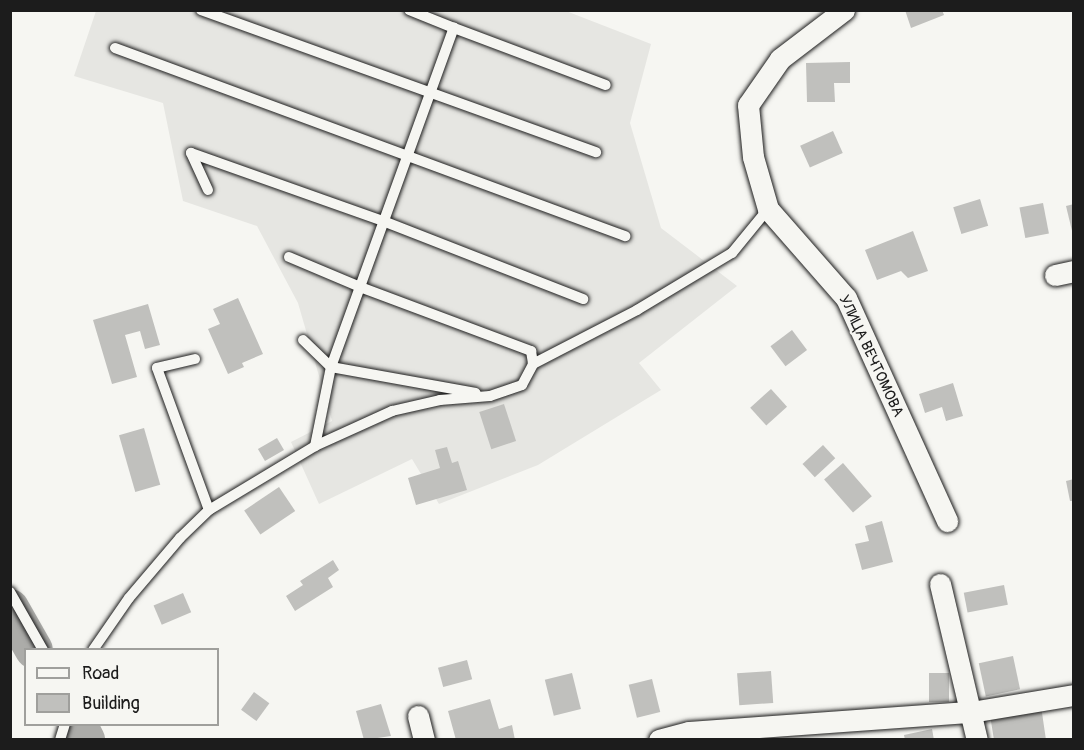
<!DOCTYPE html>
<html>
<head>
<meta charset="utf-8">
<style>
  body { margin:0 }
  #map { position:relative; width:1084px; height:750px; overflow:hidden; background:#f6f6f2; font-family:Pangolin,sans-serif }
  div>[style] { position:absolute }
  .built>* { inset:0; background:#e6e6e2 }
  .river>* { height:38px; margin:-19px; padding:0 19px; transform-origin:19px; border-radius:19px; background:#acaca9 }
  .building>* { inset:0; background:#c0c0bd; transform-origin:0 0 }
  .roads { filter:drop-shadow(0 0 2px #1c1c1c) drop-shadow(0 0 2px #1c1c1c) }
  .lane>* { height:10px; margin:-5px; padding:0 5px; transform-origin:5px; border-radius:5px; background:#f6f6f2 }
  .street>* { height:21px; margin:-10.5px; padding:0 10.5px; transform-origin:10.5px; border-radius:10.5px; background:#f6f6f2 }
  span { translate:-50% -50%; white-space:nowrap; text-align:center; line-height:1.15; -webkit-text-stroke:4.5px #f6f6f2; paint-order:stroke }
  .street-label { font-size:15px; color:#1c1c1c }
  .frame { position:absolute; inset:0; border:12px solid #1c1c1c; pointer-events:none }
  .legend { position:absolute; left:24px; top:648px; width:195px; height:78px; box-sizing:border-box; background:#f6f6f2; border:2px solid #9f9f9c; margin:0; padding:8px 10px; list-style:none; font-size:18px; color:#1c1c1c }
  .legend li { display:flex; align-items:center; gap:12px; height:30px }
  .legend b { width:30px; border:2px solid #9f9f9c }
</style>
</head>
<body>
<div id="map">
  <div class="built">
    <i style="clip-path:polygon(96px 11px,566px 11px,651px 44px,630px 123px,661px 228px,737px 286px,639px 363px,661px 390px,538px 465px,439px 504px,412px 459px,319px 504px,291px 442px,332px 421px,298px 303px,257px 226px,183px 201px,163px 103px,74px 76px)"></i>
  </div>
  <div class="river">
    <i style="left:10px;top:608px;width:48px;rotate:60.3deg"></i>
    <i style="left:78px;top:724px;width:18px;rotate:63deg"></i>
  </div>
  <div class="building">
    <i style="clip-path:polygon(905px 10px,942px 10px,944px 15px,911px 28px)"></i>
    <i style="clip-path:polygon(850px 62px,850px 83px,834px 83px,835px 102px,807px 102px,806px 63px)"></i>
    <i style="left:833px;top:131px;width:24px;height:36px;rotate:66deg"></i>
    <i style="left:980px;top:199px;width:28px;height:28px;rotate:73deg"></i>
    <i style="left:1043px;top:203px;width:31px;height:24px;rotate:79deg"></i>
    <i style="clip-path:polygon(1074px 204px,1074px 235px,1073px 235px,1066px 206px)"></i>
    <i style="clip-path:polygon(913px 231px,928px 271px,908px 278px,901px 271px,877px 280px,865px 250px)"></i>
    <i style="clip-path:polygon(238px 298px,263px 354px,242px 363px,244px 367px,228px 374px,208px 329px,220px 324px,213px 309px)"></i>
    <i style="clip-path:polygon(148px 304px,160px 345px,145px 349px,140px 331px,125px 335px,137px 377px,112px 384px,93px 320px)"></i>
    <i style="left:792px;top:330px;width:25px;height:27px;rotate:53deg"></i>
    <i style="clip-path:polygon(953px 383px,963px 416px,946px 421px,942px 407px,925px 413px,919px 394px)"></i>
    <i style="left:771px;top:389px;width:24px;height:28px;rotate:48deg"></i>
    <i style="left:504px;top:404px;width:39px;height:26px;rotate:72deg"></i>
    <i style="left:144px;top:428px;width:59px;height:26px;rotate:74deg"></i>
    <i style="left:277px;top:438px;width:14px;height:22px;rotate:60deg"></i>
    <i style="left:823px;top:445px;width:18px;height:28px;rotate:47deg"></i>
    <i style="clip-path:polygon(447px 447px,452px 463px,458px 461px,467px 490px,416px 505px,408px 478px,440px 468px,435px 450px)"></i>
    <i style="left:843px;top:463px;width:44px;height:25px;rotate:49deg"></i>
    <i style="clip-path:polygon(1074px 479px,1074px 501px,1070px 501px,1066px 481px)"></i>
    <i style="left:279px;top:487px;width:29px;height:42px;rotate:56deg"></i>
    <i style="clip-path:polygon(882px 521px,893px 562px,862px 570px,855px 544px,869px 541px,865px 526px)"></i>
    <i style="clip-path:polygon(333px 560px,339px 570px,328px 578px,333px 587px,295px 611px,286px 596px,303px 585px,300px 581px)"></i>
    <i style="left:1004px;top:585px;width:20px;height:41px;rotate:79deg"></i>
    <i style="left:183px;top:593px;width:21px;height:32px;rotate:67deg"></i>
    <i style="left:1013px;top:656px;width:34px;height:35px;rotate:78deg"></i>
    <i style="left:467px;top:660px;width:20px;height:30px;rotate:75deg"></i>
    <i style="left:771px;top:671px;width:32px;height:34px;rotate:86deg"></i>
    <i style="left:572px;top:673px;width:37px;height:28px;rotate:76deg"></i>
    <i style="left:929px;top:673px;width:20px;height:29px"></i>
    <i style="left:652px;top:679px;width:34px;height:24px;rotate:76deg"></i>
    <i style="left:254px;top:692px;width:19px;height:22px;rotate:36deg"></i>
    <i style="clip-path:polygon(490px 699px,499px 729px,512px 725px,515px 740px,456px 740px,448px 711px)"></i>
    <i style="clip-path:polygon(381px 704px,391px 736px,364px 740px,356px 711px)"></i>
    <i style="clip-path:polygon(1041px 706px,1046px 740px,994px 740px,990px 715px)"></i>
    <i style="clip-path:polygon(932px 729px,934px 740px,905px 740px,904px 735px)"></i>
  </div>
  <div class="roads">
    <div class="lane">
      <i style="left:201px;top:10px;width:420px;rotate:19.8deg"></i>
      <i style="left:454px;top:28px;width:162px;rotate:20.6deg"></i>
      <i style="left:115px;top:48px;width:544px;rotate:20.24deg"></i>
      <i style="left:208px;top:190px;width:41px;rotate:-114.7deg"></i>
      <i style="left:191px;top:153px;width:204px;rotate:19.5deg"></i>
      <i style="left:383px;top:221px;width:215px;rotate:21.3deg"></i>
      <i style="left:289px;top:257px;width:77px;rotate:22.9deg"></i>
      <i style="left:360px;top:287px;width:183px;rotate:20.5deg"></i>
      <i style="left:531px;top:351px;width:13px;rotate:81deg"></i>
      <i style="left:303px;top:340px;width:39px;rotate:44deg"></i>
      <i style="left:331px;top:367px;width:147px;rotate:10.2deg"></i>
      <i style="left:195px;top:359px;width:39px;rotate:167deg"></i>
      <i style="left:157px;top:368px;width:151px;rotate:69.9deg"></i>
      <i style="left:315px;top:446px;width:81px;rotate:-78.6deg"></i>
      <i style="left:331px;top:367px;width:361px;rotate:-70.1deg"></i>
      <i style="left:454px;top:28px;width:48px;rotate:-158.2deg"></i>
      <i style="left:10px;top:592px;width:67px;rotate:60.4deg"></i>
      <i style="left:93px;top:650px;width:63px;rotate:-55.3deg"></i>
      <i style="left:129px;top:598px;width:79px;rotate:-49.6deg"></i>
      <i style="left:180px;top:538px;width:40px;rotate:-44deg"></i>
      <i style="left:209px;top:510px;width:124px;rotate:-31.1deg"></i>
      <i style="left:315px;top:446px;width:85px;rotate:-24.4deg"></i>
      <i style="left:392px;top:411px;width:49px;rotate:-12.9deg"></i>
      <i style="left:440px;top:400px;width:50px;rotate:-4.6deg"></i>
      <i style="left:490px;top:396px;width:34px;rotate:-19deg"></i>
      <i style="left:522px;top:385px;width:24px;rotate:-62deg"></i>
      <i style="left:533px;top:364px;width:117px;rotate:-27.4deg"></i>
      <i style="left:637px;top:310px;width:111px;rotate:-31deg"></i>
      <i style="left:732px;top:253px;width:57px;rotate:-50.7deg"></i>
      <i style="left:60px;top:740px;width:17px;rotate:-73deg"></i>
    </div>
    <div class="street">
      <i style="left:844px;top:10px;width:81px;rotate:142.6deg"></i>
      <i style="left:780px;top:59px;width:56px;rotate:124.8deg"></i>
      <i style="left:748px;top:105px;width:52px;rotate:84.5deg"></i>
      <i style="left:753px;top:157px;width:54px;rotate:73.9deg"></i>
      <i style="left:768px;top:209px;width:118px;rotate:48.8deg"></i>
      <i style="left:846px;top:298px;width:245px;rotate:65.6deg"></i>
      <i style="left:1055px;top:275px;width:19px;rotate:-12deg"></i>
      <i style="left:940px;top:584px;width:160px;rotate:76.7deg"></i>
      <i style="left:418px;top:716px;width:25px;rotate:76deg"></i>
      <i style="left:659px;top:740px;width:31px;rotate:-15deg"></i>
      <i style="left:689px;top:732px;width:283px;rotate:-4.1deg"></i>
      <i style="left:971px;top:712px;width:104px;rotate:-9.4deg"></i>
    </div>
  </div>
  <div class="street-label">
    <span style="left:871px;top:356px;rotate:65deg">УЛИЦА ВЕЧТОМОВА</span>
  </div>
  <div class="frame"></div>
  <ul class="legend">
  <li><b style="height:8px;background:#f6f6f2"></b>Road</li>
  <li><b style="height:16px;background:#c0c0bd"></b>Building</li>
  </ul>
</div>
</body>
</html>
